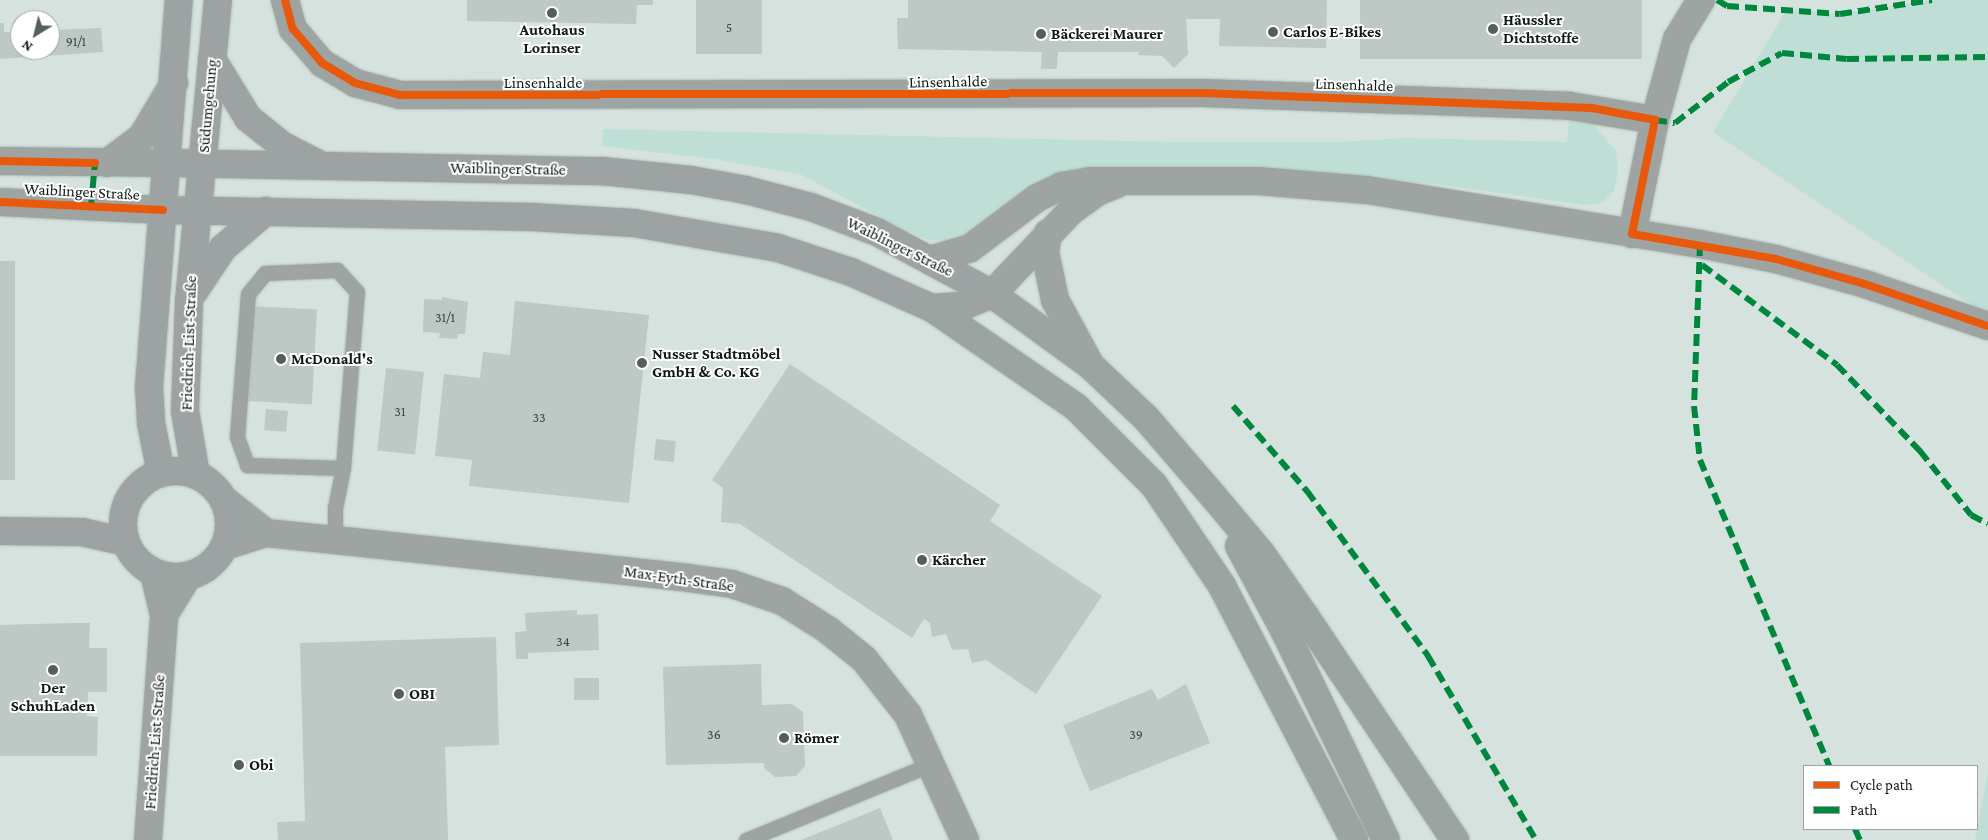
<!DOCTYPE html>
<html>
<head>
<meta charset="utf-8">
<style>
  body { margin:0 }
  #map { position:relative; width:1988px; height:840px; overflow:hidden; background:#d5e2de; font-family:"Crimson Pro",serif }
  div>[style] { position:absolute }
  .green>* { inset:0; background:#bfdfd6 }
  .building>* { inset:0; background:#bec8c5; transform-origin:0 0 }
  .roads { filter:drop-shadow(0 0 1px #b2bdb9) drop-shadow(0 0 1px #b2bdb9) }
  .service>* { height:15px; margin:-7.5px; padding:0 7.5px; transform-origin:7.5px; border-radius:7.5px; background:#9ea4a2 }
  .minor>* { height:28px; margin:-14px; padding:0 14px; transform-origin:14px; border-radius:14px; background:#9ea4a2 }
  .tertiary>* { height:28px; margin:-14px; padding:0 14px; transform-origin:14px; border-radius:14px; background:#9ea4a2 }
  .secondary>* { height:28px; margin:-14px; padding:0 14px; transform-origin:14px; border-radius:14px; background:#9ca3a2 }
  .secondary>.ring { margin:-14px; padding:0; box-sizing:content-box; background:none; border:28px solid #9ca3a2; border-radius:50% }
  .trunk>* { height:28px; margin:-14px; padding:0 14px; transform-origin:14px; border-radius:14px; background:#9ca4a2 }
  .quiet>* { height:6px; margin-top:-3px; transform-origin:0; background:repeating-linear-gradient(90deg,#00873e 0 12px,transparent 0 18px) }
  .cycleway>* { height:8px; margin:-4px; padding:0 4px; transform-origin:4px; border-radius:4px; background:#e8590c }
  .dots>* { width:14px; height:14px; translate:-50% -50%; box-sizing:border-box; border:2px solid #fff; border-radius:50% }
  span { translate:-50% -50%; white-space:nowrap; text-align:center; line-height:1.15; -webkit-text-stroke:4px #fff; paint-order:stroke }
  .number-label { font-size:14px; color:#3b4542 }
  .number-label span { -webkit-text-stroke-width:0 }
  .poi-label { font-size:16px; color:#0f1916; font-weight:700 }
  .left { translate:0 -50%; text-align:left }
  .street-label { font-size:16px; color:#0f1916 }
  .legend { position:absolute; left:1803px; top:765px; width:175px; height:65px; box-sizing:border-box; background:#fff; border:1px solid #9fa3a2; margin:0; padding:6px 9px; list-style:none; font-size:15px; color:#0f1916 }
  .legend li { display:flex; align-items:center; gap:10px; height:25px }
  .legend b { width:25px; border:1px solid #9fa3a2 }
  .north { position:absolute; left:10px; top:10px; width:50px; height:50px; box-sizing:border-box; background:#fff; border:1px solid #9fa3a2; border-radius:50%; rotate:216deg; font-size:14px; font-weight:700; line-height:20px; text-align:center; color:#0f1916 }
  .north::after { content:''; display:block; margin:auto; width:18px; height:22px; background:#545f5c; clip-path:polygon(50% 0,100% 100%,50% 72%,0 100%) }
</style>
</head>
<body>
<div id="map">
  <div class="green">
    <i style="clip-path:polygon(1932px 0,1988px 0,1988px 316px,1713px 132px,1787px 9px,1840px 14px)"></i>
    <i style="clip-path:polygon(1569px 119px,1592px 123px,1616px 151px,1618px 172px,1614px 191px,1602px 203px,1584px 205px,1436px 184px,1339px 176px,1143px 168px,950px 242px,926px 239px,899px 227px,802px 175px,714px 159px,602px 146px,603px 129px,1173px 142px,1338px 142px,1406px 138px,1567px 142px)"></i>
    <i style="clip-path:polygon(1988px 772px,1988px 840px,1975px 840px)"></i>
  </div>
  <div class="building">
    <i style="clip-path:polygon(467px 0,653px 0,653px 5px,637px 5px,636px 24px,467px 21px)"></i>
    <i style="left:696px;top:0;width:66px;height:54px"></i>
    <i style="clip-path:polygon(908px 0,1327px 0,1326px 48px,1219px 46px,1220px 19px,1186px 19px,1188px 54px,1174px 68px,1162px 56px,1138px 55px,1139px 52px,1058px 52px,1057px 69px,1041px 69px,1042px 52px,898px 49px,897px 18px,908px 18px)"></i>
    <i style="left:1360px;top:0;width:282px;height:59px"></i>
    <i style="clip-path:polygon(0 23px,4px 23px,4px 32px,20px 32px,20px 50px,50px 50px,50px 30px,101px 28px,103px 52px,0 59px)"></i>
    <i style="left:0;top:261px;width:15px;height:219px"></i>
    <i style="clip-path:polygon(442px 297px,468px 302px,465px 334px,458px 334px,457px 339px,439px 338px,440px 333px,423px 332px,424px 299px,442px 300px)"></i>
    <i style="clip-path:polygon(515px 301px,649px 315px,629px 503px,469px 486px,472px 460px,435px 456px,444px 374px,480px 378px,483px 352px,510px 355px)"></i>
    <i style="left:250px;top:306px;width:67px;height:95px;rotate:3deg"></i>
    <i style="clip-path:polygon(790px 364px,1000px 505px,990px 521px,1102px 596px,1036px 694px,986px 660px,972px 663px,968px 649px,952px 650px,946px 634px,932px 637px,930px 623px,924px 619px,912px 638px,740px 524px,721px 522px,723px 488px,712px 480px)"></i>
    <i style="left:386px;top:368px;width:38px;height:83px;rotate:6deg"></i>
    <i style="left:266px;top:409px;width:22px;height:21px;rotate:5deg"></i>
    <i style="left:656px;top:439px;width:20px;height:21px;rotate:6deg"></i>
    <i style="clip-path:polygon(577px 610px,577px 615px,598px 614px,599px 650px,528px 653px,528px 659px,516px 659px,515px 632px,526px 631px,525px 613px)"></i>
    <i style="clip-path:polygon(71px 623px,90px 623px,89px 648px,107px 648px,107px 692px,88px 692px,87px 716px,98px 717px,97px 756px,0 756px,0 625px)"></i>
    <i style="clip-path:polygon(496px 637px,499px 745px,445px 747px,448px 840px,278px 840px,277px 822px,305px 821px,300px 643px)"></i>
    <i style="clip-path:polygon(761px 664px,762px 705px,792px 704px,803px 712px,805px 766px,796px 776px,775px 777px,764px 768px,764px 763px,666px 765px,663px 667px)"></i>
    <i style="left:574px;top:678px;width:25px;height:22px"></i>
    <i style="clip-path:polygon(1186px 684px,1210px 743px,1090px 791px,1063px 725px,1152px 689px,1158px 700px)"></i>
    <i style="clip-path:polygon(880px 808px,893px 840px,801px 840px)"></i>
  </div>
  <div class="roads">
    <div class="service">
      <i style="left:335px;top:540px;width:32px;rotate:-90deg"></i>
      <i style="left:335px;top:508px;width:41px;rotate:-78.7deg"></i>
      <i style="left:343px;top:468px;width:177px;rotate:-85.5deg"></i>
      <i style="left:357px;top:292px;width:30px;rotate:-132deg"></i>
      <i style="left:337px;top:270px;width:72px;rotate:177.6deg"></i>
      <i style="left:265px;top:273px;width:27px;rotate:129deg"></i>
      <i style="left:248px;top:294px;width:143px;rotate:94.4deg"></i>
      <i style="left:237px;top:437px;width:30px;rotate:70deg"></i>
      <i style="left:247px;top:465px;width:96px;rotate:1.8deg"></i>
      <i style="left:746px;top:840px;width:200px;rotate:-22.3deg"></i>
    </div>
    <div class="minor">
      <i style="left:285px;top:0;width:30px;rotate:75deg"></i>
      <i style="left:293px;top:29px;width:45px;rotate:49.5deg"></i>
      <i style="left:322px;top:63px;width:39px;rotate:31deg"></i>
      <i style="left:355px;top:83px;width:47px;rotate:14.9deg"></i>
      <i style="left:400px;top:95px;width:803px;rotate:-0.14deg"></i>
      <i style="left:1203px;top:93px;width:367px;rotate:2deg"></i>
      <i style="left:1570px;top:106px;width:86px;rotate:9.4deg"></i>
      <i style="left:1632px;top:234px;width:116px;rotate:-78.6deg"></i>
      <i style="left:1655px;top:120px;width:84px;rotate:-74.8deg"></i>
      <i style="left:1677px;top:39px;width:46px;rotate:-58.4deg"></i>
      <i style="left:223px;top:499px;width:55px;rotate:38.3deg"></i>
      <i style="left:225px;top:546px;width:43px;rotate:-17.6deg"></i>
      <i style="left:266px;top:533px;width:69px;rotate:5.8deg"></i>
      <i style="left:335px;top:540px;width:356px;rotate:6.1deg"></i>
      <i style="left:689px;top:578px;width:43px;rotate:7.9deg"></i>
      <i style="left:732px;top:584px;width:53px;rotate:18.8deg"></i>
      <i style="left:782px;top:601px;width:54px;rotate:32.2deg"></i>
      <i style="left:828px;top:630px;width:46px;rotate:38.9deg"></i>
      <i style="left:864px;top:659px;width:71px;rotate:51.8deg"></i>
      <i style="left:908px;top:715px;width:137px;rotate:65.5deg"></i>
      <i style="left:164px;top:615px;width:46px;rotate:-58.4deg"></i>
      <i style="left:148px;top:840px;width:226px;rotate:-85.9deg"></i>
      <i style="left:164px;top:615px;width:43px;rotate:-103.4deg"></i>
    </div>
    <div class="tertiary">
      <i style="left:0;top:161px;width:168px;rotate:0.7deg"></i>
      <i style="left:107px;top:163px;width:44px;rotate:-36.6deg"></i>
      <i style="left:142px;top:137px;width:63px;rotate:-59.3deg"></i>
      <i style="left:0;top:202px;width:163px;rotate:2.8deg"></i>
      <i style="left:1048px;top:233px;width:19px;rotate:99deg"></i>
      <i style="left:1045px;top:252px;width:49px;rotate:78.2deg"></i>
      <i style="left:1055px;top:300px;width:75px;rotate:61.4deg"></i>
      <i style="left:933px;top:259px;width:37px;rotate:-16deg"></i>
      <i style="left:969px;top:249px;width:85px;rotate:-36.9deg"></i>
      <i style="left:1037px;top:198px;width:28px;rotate:-26deg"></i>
      <i style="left:1062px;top:186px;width:29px;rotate:-10deg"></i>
      <i style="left:1091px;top:181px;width:167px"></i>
      <i style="left:1258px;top:181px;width:109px;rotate:4.7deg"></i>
      <i style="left:1367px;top:190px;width:337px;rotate:9.2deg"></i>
      <i style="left:1700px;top:244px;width:77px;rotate:11.2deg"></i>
      <i style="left:1776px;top:259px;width:92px;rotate:15.7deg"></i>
      <i style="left:1865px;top:284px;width:130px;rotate:18.9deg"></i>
      <i style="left:932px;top:308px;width:31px;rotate:-4deg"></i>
      <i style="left:963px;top:306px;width:31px;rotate:-22deg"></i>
      <i style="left:992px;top:294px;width:115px;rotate:-46.4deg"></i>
      <i style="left:1071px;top:211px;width:32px;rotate:-36deg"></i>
      <i style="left:1097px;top:192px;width:22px;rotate:-22deg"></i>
    </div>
    <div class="secondary">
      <i style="left:212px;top:59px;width:69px;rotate:58.6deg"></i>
      <i style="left:248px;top:118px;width:45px;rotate:38.7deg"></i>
      <i style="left:283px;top:146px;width:37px;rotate:27deg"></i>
      <i style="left:168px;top:163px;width:434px;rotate:1.1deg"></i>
      <i style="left:602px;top:171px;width:89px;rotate:5.8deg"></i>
      <i style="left:691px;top:180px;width:56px;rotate:10.3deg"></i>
      <i style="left:746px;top:190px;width:67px;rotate:14.7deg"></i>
      <i style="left:811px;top:207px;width:71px;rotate:20.7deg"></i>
      <i style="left:877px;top:232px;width:131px;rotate:28.3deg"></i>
      <i style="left:163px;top:210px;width:369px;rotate:1.1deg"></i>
      <i style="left:532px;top:217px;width:102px;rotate:3.4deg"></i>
      <i style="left:634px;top:223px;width:146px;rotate:9.8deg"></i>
      <i style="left:778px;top:248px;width:77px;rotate:18.2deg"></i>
      <i style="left:851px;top:272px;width:89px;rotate:24deg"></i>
      <i style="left:193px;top:293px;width:54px;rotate:-56.3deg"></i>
      <i style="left:223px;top:248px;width:57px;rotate:-40.7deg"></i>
      <i class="ring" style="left:123px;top:471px;width:78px;height:78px"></i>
      <i style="left:161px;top:473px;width:51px;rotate:-101.3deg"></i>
      <i style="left:151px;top:423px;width:36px;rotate:-93deg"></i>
      <i style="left:149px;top:387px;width:388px;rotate:-85.6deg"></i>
      <i style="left:196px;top:475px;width:65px;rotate:-99.8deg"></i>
      <i style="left:185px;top:411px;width:110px;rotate:-87.9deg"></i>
      <i style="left:189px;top:301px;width:302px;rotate:-84.5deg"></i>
      <i style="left:0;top:531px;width:82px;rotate:0.7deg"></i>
      <i style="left:82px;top:532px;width:45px;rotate:12.8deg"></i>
    </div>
    <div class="trunk">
      <i style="left:992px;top:294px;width:122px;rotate:36deg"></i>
      <i style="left:1091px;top:366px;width:76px;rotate:43.4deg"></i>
      <i style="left:1146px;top:418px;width:104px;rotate:49.3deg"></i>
      <i style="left:1214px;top:497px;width:73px;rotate:50deg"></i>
      <i style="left:1261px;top:553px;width:77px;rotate:55.1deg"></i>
      <i style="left:1305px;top:616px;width:270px;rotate:56.2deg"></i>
      <i style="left:932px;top:308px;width:175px;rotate:34.5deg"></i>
      <i style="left:1076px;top:407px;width:110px;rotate:45deg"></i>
      <i style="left:1154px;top:485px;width:122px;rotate:56deg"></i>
      <i style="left:1222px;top:586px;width:286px;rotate:62.5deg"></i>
      <i style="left:1239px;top:546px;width:95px;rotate:61.8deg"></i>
      <i style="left:1284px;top:630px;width:233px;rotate:64.1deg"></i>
    </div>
  </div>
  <div class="quiet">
    <i style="left:1717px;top:0;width:12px;rotate:31deg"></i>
    <i style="left:1727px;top:6px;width:113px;rotate:4deg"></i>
    <i style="left:1840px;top:14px;width:93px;rotate:-8.7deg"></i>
    <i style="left:1655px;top:120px;width:20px;rotate:9deg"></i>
    <i style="left:1675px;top:123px;width:67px;rotate:-37.7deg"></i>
    <i style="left:1728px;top:82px;width:61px;rotate:-28.2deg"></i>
    <i style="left:1782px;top:53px;width:65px;rotate:5.3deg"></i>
    <i style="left:1847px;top:59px;width:141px;rotate:-0.8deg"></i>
    <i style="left:91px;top:206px;width:43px;rotate:-84.7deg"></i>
    <i style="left:1700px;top:244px;width:162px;rotate:92.1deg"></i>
    <i style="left:1694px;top:406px;width:54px;rotate:83.7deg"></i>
    <i style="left:1700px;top:460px;width:332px;rotate:67.1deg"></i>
    <i style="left:1702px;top:265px;width:168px;rotate:36.5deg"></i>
    <i style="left:1837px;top:365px;width:120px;rotate:46deg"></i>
    <i style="left:1920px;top:451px;width:82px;rotate:51.4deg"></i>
    <i style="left:1971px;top:515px;width:19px;rotate:28deg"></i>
    <i style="left:1233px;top:406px;width:113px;rotate:49deg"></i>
    <i style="left:1307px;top:491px;width:205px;rotate:53.7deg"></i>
    <i style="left:1428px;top:656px;width:213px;rotate:59.6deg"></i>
    <i style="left:1855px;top:829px;width:12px;rotate:66deg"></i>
  </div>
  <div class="cycleway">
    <i style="left:285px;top:0;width:30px;rotate:75deg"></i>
    <i style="left:293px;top:29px;width:45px;rotate:49.5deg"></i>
    <i style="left:322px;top:63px;width:39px;rotate:31deg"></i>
    <i style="left:355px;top:83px;width:47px;rotate:14.9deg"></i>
    <i style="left:400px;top:95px;width:803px;rotate:-0.14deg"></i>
    <i style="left:1203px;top:93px;width:389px;rotate:2.2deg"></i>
    <i style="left:1592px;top:108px;width:64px;rotate:10.8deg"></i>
    <i style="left:1655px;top:120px;width:116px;rotate:101.4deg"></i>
    <i style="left:1632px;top:234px;width:146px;rotate:9.8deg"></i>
    <i style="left:1776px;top:259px;width:92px;rotate:15.7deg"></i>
    <i style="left:1865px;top:284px;width:130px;rotate:18.9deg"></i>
    <i style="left:0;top:161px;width:95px;rotate:1.2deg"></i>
    <i style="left:0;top:202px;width:163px;rotate:2.8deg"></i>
  </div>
  <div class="dots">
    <i style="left:552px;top:13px;background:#545f5c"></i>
    <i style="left:1493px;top:29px;background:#545f5c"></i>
    <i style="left:1273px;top:32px;background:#545f5c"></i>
    <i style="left:1041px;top:34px;background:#545f5c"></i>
    <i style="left:281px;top:359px;background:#545f5c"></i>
    <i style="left:642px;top:363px;background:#545f5c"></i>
    <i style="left:922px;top:560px;background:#545f5c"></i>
    <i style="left:53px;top:670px;background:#545f5c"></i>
    <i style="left:399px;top:694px;background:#545f5c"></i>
    <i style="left:784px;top:738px;background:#545f5c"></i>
    <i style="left:239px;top:765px;background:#545f5c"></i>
  </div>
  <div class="number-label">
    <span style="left:729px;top:27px">5</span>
    <span style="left:76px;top:41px">91/1</span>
    <span style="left:445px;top:317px">31/1</span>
    <span style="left:400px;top:411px">31</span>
    <span style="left:539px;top:417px">33</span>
    <span style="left:563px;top:641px">34</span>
    <span style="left:714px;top:734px">36</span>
    <span style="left:1136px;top:734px">39</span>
  </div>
  <div class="poi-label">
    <span class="left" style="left:1503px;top:29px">Häussler<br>Dichtstoffe</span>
    <span style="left:552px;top:39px">Autohaus<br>Lorinser</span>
    <span class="left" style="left:1283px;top:32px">Carlos E-Bikes</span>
    <span class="left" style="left:1051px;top:34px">Bäckerei Maurer</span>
    <span class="left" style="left:652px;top:363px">Nusser Stadtmöbel<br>GmbH &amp; Co. KG</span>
    <span class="left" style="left:291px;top:359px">McDonald's</span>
    <span class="left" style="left:932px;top:560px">Kärcher</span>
    <span style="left:53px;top:697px">Der<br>SchuhLaden</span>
    <span class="left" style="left:409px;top:694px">OBI</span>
    <span class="left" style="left:794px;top:738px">Römer</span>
    <span class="left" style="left:249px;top:765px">Obi</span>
  </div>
  <div class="street-label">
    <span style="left:948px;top:82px;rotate:-1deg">Linsenhalde</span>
    <span style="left:543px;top:83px">Linsenhalde</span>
    <span style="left:1354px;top:85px;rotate:2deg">Linsenhalde</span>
    <span style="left:208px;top:106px;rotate:-85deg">Südumgehung</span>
    <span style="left:508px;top:169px;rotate:1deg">Waiblinger Straße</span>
    <span style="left:82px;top:192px;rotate:3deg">Waiblinger Straße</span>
    <span style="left:900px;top:247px;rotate:26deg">Waiblinger Straße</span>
    <span style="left:189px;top:343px;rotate:-88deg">Friedrich-List-Straße</span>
    <span style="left:679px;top:579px;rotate:8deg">Max-Eyth-Straße</span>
    <span style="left:155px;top:742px;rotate:-86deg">Friedrich-List-Straße</span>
  </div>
  <ul class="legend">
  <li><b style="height:6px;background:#e8590c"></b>Cycle path</li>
  <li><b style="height:6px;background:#00873e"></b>Path</li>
  </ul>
  <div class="north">N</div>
</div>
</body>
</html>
